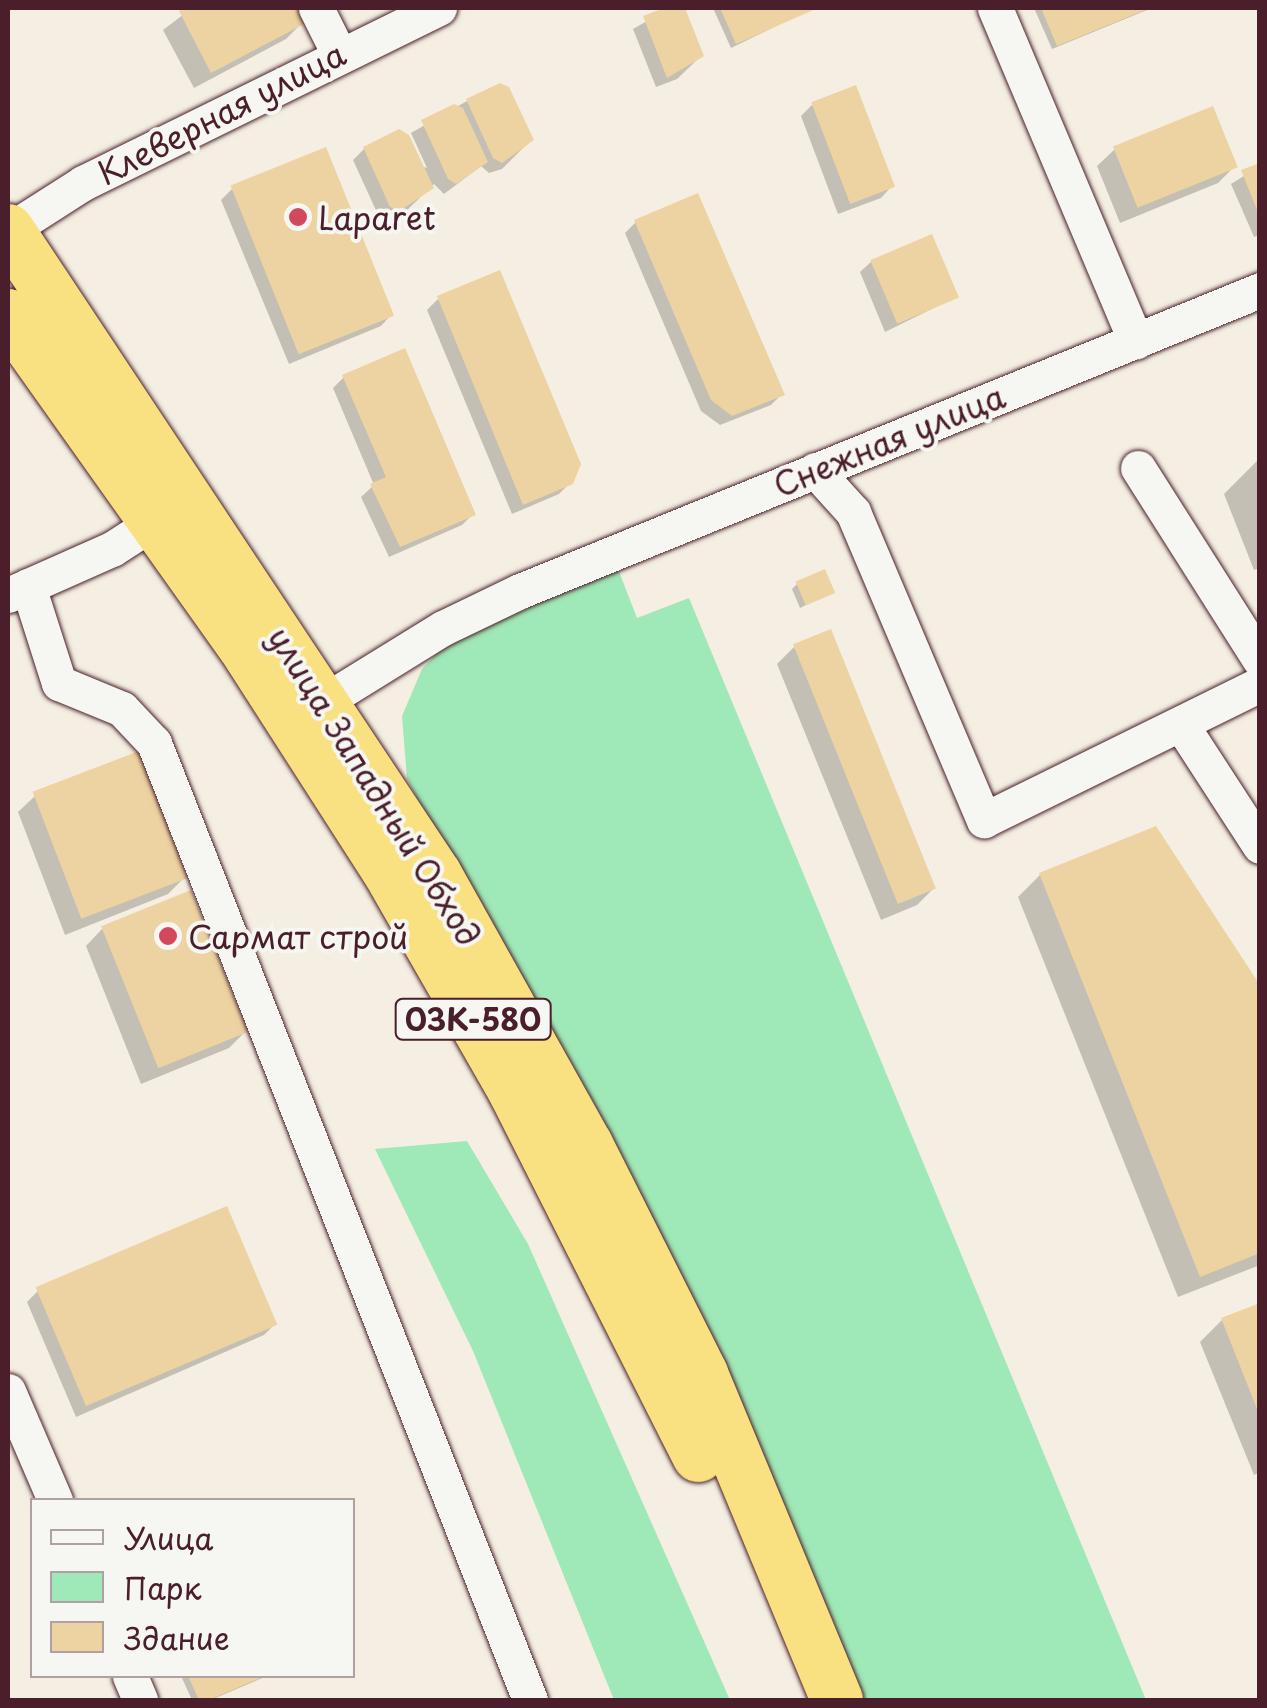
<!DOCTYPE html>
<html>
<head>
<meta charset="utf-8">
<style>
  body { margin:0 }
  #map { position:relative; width:1267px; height:1708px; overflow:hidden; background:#f4efe2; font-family:"Playpen Sans",sans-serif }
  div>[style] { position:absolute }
  .green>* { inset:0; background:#9fe8b7 }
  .shadow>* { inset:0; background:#0003 }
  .building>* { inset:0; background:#edd3a2; transform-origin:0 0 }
  .roads { filter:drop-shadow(0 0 2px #4a1f2b) drop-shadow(0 0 2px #4a1f2b) }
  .minor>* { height:35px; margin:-17.5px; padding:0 17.5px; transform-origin:17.5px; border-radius:17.5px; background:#f6f6f2 }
  .highway>* { height:52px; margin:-26px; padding:0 26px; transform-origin:26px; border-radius:26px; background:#f9e181 }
  .dots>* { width:28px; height:28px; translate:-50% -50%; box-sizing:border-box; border:5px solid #f6f6f2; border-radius:50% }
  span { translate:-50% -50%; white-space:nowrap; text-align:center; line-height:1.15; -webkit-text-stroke:8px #f6f6f2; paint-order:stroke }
  .shield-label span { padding:2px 8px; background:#f6f6f2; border:2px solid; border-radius:8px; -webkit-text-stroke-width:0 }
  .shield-label { font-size:30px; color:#4a1f2b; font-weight:700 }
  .street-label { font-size:32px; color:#4a1f2b }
  .poi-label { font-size:32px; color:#4a1f2b }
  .left { translate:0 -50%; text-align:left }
  .frame { position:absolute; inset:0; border:10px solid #4a1f2b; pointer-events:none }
  .legend { position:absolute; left:30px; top:1498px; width:325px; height:180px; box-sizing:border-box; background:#f6f6f2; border:2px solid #b1a0a2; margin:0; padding:12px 18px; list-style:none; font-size:30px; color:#4a1f2b }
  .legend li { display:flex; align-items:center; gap:20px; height:50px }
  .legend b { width:50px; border:2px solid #b1a0a2 }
</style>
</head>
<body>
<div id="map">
  <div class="green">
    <i style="clip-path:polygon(618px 569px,637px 618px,689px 598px,1146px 1700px,855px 1700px,475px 908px,407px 779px,402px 716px,422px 669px,440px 650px,467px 630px)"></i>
    <i style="clip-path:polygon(467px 1141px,528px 1244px,730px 1700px,614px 1700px,473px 1351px,375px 1149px)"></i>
  </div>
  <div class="shadow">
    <i style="clip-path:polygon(192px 8px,295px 8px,303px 22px,286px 39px,194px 88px,163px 30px)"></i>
    <i style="clip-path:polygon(670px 8px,682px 8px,701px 56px,677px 79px,656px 87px,633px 29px)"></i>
    <i style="clip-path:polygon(713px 8px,813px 8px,731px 48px)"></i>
    <i style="clip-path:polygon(1034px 8px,1152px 8px,1052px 49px)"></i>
    <i style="clip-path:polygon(467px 101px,531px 140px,502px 169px,489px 173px,481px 166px,444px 194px,434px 184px,403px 214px,379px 217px,353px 160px,364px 149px,427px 168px,411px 133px)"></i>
    <i style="clip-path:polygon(812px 105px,892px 186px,881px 198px,838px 214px,801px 116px)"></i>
    <i style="clip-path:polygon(1114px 150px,1235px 166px,1218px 183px,1120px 223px,1097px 166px)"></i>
    <i style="clip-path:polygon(1260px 166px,1260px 235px,1254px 237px,1231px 184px)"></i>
    <i style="clip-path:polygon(232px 189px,392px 314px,381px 326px,289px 364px,221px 200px)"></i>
    <i style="clip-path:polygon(636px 222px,782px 394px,771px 405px,720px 425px,701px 411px,625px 233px)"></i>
    <i style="clip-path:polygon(872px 261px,956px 297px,885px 332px,860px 272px)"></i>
    <i style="clip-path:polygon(438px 299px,571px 482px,559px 494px,512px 514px,427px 310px)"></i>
    <i style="clip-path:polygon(344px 377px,473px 514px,462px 525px,389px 557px,361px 497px,374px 485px,333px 388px)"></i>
    <i style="clip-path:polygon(1260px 458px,1260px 568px,1254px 570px,1224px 494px)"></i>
    <i style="clip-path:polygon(797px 584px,832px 592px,800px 608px,792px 589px)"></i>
    <i style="clip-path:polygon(794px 647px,934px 888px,917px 905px,881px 920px,777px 664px)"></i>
    <i style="clip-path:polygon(35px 796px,185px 877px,168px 894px,65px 935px,18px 812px)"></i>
    <i style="clip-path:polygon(1040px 875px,1260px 990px,1260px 1265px,1178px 1297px,1018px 897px)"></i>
    <i style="clip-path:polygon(102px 929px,246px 1031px,229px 1048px,141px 1084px,86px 946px)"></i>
    <i style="clip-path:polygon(38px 1291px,275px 1324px,264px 1335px,76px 1417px,27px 1302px)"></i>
    <i style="clip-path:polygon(1260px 1305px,1260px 1472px,1254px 1475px,1200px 1342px,1222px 1320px)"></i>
    <i style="clip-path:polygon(181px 1676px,267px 1676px,211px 1700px,192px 1700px)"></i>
  </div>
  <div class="building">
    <i style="clip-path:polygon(186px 8px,298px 8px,306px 23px,211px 73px,179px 11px)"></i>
    <i style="clip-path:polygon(664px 8px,685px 8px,704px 56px,667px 78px,643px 16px)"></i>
    <i style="clip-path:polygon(720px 8px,818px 8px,736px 44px)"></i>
    <i style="clip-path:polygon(1041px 8px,1150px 8px,1057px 46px)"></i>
    <i style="clip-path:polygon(500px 83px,509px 87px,534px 140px,502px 163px,493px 158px,466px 99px)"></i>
    <i style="left:856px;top:85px;width:109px;height:48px;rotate:69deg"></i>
    <i style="clip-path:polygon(454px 104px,463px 108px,488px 162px,456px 184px,448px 179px,421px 120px)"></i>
    <i style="left:1213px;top:106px;width:66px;height:108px;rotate:68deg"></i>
    <i style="clip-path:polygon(399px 129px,409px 135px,434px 188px,401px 210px,390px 207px,363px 147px)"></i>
    <i style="left:326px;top:147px;width:182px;height:103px;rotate:68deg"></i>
    <i style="clip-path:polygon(1260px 163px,1260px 215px,1259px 215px,1241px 170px)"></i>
    <i style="clip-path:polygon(698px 193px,785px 395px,732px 416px,711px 400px,634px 220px)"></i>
    <i style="left:932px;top:234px;width:69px;height:67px;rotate:67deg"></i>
    <i style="clip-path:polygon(500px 270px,581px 464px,573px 484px,523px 505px,437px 296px)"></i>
    <i style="clip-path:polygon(405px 348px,476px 515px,400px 547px,370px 484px,386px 477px,342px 375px)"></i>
    <i style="left:825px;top:569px;width:26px;height:32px;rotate:67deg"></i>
    <i style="left:831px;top:629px;width:280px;height:41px;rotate:68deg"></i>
    <i style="left:139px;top:751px;width:136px;height:114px;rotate:69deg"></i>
    <i style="clip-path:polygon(1156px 826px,1260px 985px,1260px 1253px,1200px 1277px,1039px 873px)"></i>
    <i style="left:191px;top:890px;width:153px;height:97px;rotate:68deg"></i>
    <i style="left:227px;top:1206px;width:129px;height:208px;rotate:67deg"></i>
    <i style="clip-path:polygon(1260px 1303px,1260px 1414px,1259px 1414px,1221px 1318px)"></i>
    <i style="clip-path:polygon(188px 1676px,265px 1676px,209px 1700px,199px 1700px)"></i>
  </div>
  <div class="roads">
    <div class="minor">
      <i style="left:316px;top:8px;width:49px;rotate:63.4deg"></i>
      <i style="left:995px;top:8px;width:362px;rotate:67.1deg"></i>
      <i style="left:8px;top:231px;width:89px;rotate:-32.6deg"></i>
      <i style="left:83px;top:183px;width:397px;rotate:-26.2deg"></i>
      <i style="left:1138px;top:468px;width:227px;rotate:57.6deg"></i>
      <i style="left:815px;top:470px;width:57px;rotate:47.9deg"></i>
      <i style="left:853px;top:512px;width:335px;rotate:67deg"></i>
      <i style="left:984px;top:820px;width:308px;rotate:-26.2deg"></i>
      <i style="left:28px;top:586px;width:102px;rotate:72.3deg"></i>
      <i style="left:59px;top:683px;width:68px;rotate:22.4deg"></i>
      <i style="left:122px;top:709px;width:47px;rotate:46.7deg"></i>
      <i style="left:154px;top:743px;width:1028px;rotate:68.55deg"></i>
      <i style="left:8px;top:595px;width:114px;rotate:-23.9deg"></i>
      <i style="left:112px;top:549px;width:70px;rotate:-32.8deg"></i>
      <i style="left:323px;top:702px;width:141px;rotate:-31.7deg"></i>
      <i style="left:443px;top:628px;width:85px;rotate:-25.7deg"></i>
      <i style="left:520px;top:591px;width:799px;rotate:-22.13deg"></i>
      <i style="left:1182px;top:726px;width:143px;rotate:57deg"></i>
      <i style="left:8px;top:1391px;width:119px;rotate:66.7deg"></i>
      <i style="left:130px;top:1676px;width:26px;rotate:67deg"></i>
    </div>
    <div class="highway">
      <i style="left:8px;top:230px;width:774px;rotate:56.43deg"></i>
      <i style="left:436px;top:875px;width:309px;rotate:60.8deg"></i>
      <i style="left:587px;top:1145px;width:256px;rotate:63.3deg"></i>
      <i style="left:702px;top:1374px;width:353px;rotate:67.5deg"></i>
      <i style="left:8px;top:315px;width:418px;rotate:54.6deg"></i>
      <i style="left:250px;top:656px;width:253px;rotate:57.3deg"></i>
      <i style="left:387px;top:869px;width:256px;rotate:60.2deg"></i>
      <i style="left:514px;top:1091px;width:409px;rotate:63.2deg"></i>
    </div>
  </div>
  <div class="dots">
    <i style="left:298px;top:217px;background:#d1495b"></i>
    <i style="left:168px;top:936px;background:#d1495b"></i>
  </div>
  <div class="shield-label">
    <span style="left:473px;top:1019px">03К-580</span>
  </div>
  <div class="street-label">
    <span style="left:221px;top:113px;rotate:-27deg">Клеверная улица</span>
    <span style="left:889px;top:440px;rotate:-22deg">Снежная улица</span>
    <span style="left:375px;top:786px;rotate:58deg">улица Западный Обход</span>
  </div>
  <div class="poi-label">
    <span class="left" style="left:318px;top:217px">Laparet</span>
    <span class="left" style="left:188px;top:936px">Сармат строй</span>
  </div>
  <div class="frame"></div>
  <ul class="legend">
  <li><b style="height:12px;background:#f6f6f2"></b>Улица</li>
  <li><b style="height:28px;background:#9fe8b7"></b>Парк</li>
  <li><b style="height:28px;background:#edd3a2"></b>Здание</li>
  </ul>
</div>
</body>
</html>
